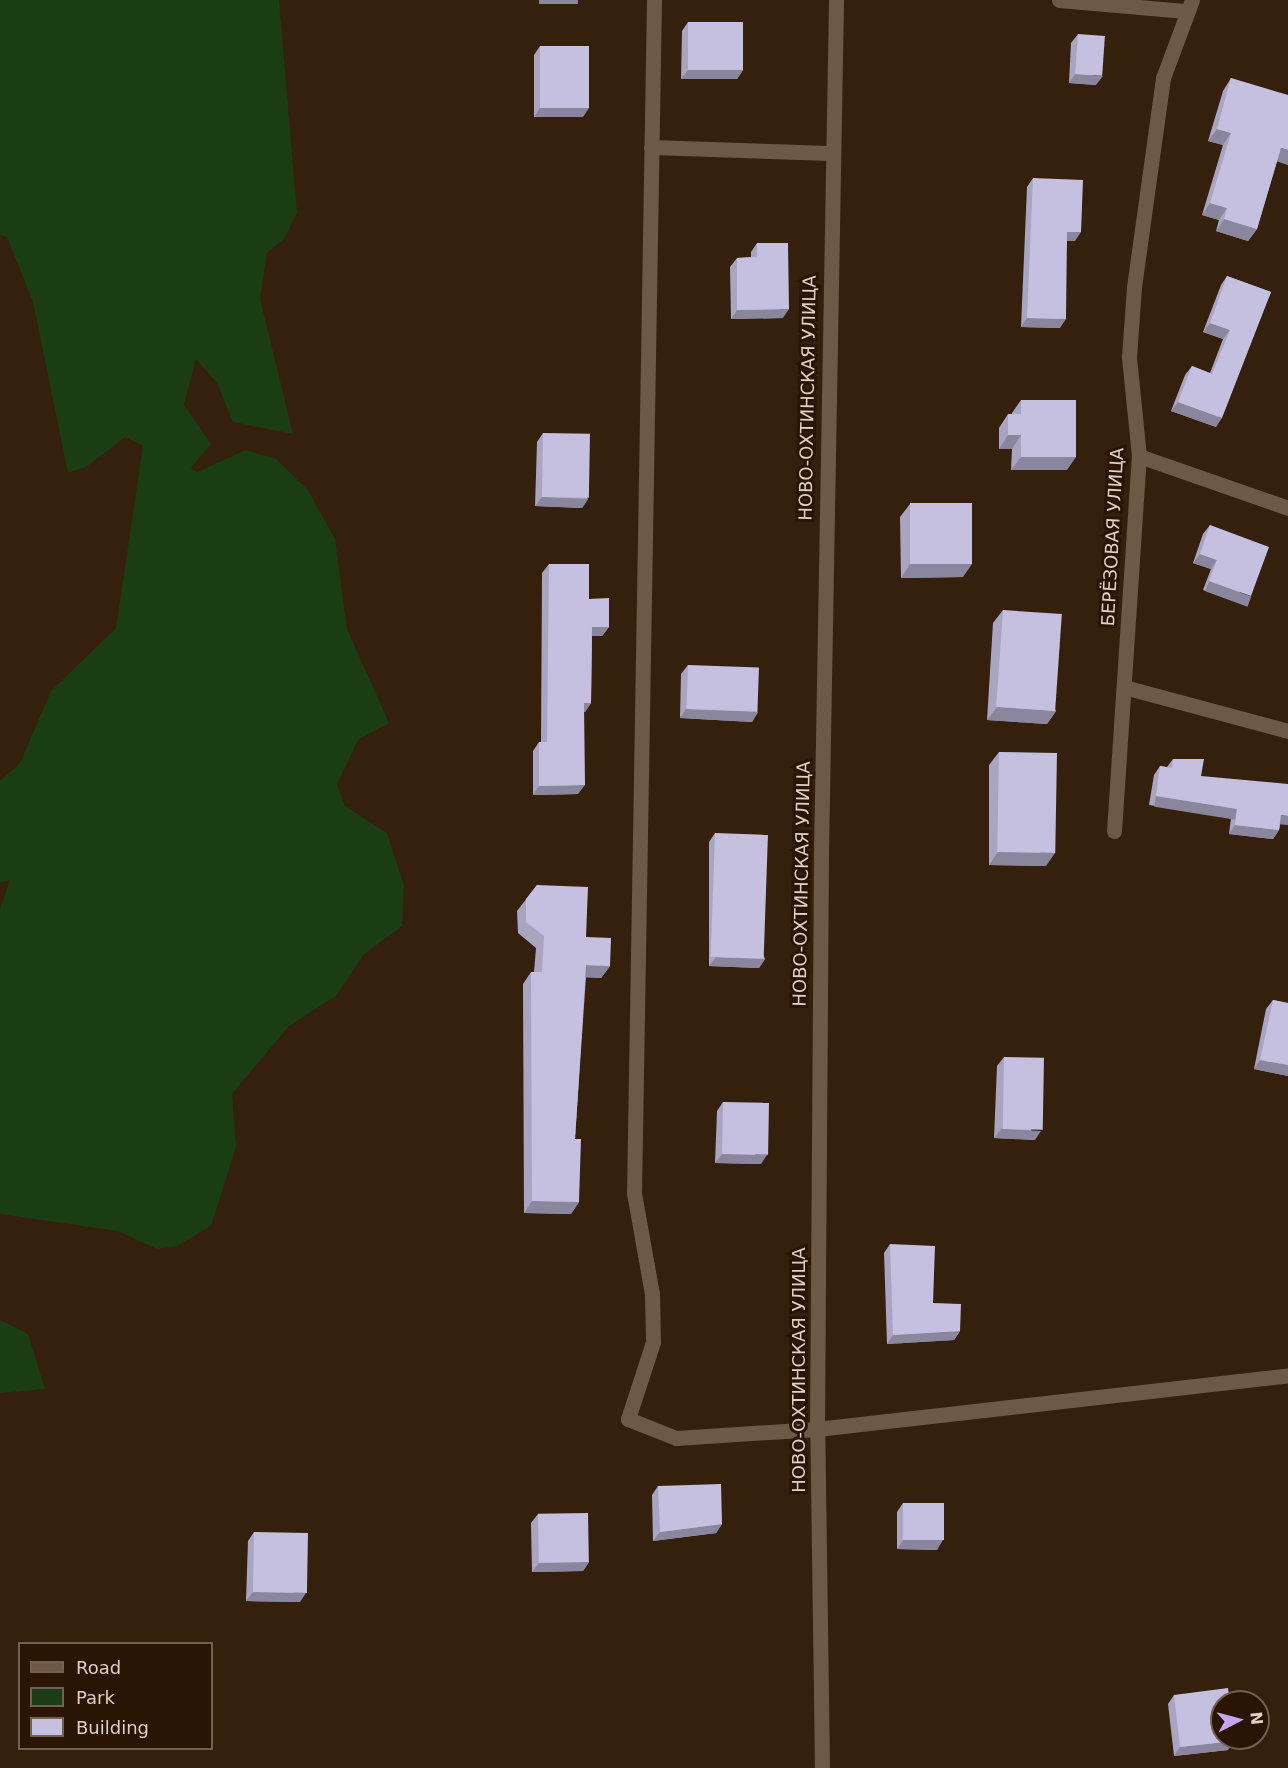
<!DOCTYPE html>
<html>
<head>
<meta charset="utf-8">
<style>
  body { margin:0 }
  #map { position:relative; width:1288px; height:1768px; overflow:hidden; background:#351f0d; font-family:"DejaVu Sans",sans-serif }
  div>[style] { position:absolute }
  .green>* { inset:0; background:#1b3d13 }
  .minor>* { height:15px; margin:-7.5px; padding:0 7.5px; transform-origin:7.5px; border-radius:7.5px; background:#6e5846 }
  .wall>* { inset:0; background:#a9a5c1 }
  .shaded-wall>* { inset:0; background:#8a869d; transform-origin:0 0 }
  .building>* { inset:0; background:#c5c0e0; transform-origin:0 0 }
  span { translate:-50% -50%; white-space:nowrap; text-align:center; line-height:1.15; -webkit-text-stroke:6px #2a1505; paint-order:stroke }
  .street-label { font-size:18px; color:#dfd0c5 }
  .legend { position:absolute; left:18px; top:1642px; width:195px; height:108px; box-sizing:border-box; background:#2a1505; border:2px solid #726052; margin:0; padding:8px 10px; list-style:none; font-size:18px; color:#dfd0c5 }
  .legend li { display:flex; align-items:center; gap:12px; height:30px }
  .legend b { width:30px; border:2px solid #726052 }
  .north { position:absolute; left:1210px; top:1690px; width:60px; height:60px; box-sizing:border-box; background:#2a1505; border:2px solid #726052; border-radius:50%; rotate:84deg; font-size:16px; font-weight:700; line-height:24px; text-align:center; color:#dfd0c5 }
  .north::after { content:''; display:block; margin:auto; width:21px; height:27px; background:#c6a6f0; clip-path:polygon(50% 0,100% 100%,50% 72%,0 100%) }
</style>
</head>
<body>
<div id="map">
  <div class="green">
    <i style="clip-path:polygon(0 0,279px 0,297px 213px,284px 239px,267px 253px,260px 299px,293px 434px,233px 422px,217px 383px,196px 359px,184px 405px,211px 444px,191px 468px,197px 472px,246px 450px,276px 459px,308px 490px,335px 539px,347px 629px,389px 723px,358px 740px,337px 784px,345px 806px,387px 833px,404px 886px,402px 926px,363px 955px,336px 996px,289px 1026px,232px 1094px,236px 1147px,211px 1226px,177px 1246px,157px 1249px,118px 1231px,0 1214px,0 909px,10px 880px,0 883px,0 781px,20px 763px,51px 691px,116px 628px,143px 446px,125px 437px,86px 467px,68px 473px,33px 302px,7px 237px,0 235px)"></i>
    <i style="clip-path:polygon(0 1320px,28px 1334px,45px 1389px,0 1393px)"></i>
  </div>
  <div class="minor">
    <i style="left:654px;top:0;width:1193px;rotate:90.96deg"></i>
    <i style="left:634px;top:1193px;width:103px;rotate:79.9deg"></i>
    <i style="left:652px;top:1294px;width:48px;rotate:88.8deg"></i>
    <i style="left:653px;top:1342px;width:81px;rotate:108deg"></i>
    <i style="left:628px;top:1419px;width:52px;rotate:21.6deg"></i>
    <i style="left:676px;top:1438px;width:141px;rotate:-3.7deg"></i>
    <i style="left:817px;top:1429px;width:474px;rotate:-6.5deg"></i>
    <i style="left:1059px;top:0;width:127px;rotate:5deg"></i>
    <i style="left:651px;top:147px;width:180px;rotate:1.9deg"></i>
    <i style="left:1139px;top:456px;width:158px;rotate:19.2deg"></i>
    <i style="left:1124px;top:687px;width:170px;rotate:15deg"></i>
    <i style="left:1114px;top:831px;width:376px;rotate:-86.2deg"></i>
    <i style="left:1139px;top:456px;width:100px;rotate:-95.8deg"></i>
    <i style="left:1129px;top:357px;width:70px;rotate:-85.9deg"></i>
    <i style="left:1134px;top:287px;width:211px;rotate:-82.1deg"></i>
    <i style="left:1163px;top:78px;width:83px;rotate:-69.6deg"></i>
    <i style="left:822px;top:1768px;width:339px;rotate:-90.8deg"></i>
    <i style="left:817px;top:1429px;width:576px;rotate:-89.6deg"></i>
    <i style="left:821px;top:853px;width:853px;rotate:-88.99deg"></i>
  </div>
  <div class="wall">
    <i style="clip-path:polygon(688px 22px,743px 70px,737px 79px,681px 79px,682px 31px)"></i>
    <i style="clip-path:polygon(1078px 34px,1096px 85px,1069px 83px,1071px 43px)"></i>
    <i style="clip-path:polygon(540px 46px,583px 117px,534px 117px,534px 55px)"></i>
    <i style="clip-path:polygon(1231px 78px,1288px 165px,1277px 161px,1257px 229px,1248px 241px,1216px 231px,1219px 220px,1202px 215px,1223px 145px,1208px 141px,1223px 91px)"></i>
    <i style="clip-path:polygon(1033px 178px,1075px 241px,1067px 241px,1060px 328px,1021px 327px,1027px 187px)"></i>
    <i style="clip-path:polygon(757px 243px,783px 318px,731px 319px,730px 267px,737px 258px,751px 257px,751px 252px)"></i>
    <i style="clip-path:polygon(1227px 276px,1271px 292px,1216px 427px,1171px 411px,1185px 375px,1192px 366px,1210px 373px,1223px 339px,1203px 332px,1221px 285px)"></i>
    <i style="clip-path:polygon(1021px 400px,1067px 470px,1011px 470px,1012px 449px,999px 449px,999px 428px,1008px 414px,1012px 414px,1012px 413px)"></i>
    <i style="clip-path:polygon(543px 433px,588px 499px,582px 508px,535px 506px,537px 442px)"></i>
    <i style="clip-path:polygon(910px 504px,963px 577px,901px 578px,900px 517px)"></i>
    <i style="clip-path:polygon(1210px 525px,1245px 605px,1203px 590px,1211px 569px,1193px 563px,1203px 534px)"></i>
    <i style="clip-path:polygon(549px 564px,589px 599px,609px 627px,602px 636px,592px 636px,591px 703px,585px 712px,584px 712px,578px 794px,533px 795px,533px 751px,539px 742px,541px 742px,542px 573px)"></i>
    <i style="clip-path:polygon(1003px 610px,1056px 711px,1047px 724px,987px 720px,993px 623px)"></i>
    <i style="clip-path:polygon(688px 665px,758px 712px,752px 722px,680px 718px,681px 674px)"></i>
    <i style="clip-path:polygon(999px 752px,1046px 866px,989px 865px,989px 765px)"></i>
    <i style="clip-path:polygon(1173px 759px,1280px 825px,1279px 830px,1273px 839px,1229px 834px,1231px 818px,1149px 805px,1154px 775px,1160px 766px,1167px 767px)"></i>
    <i style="clip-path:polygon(715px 833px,765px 959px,759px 968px,709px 966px,709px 842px)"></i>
    <i style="clip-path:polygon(537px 885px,586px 937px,610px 966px,601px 978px,586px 977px,575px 1139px,579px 1202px,571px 1214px,524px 1213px,523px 984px,531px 972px,534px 972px,536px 948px,518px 933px,517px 911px)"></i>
    <i style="clip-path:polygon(1273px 1000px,1288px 1003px,1288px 1076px,1254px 1069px,1266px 1009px)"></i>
    <i style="clip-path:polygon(1004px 1057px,1035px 1140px,994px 1138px,997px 1066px)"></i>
    <i style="clip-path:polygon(723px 1102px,761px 1164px,715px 1163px,717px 1111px)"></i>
    <i style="clip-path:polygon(890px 1244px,933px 1303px,960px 1331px,954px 1340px,887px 1344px,884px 1253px)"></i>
    <i style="clip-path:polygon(658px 1486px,722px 1524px,716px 1533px,653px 1541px,652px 1495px)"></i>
    <i style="clip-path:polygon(903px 1503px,937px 1550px,897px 1549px,897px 1512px)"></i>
    <i style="clip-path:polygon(538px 1514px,589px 1562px,583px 1571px,532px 1572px,531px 1523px)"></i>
    <i style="clip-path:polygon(254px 1532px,300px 1602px,246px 1601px,248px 1541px)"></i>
    <i style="clip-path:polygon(1174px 1695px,1228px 1750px,1174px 1756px,1168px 1704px)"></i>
  </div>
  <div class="shaded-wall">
    <i style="left:539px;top:0;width:39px;height:4px"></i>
    <i style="clip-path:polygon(688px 70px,743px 70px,737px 79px,681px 79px)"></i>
    <i style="clip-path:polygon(1075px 74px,1103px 76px,1096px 85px,1069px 83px)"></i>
    <i style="clip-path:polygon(540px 108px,589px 108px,583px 117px,534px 117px)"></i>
    <i style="clip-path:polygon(1217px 129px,1231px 133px,1223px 145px,1208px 141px)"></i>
    <i style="clip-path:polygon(1281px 148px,1288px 150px,1288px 165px,1273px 160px)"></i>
    <i style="clip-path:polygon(1210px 203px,1227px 208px,1219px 220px,1202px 215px)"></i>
    <i style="clip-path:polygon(1224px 219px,1257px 229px,1248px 241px,1216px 231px)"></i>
    <i style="clip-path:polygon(1067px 232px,1081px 232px,1075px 241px,1061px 241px)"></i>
    <i style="clip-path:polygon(789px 309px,783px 318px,731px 319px,737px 310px)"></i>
    <i style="clip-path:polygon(1027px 318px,1066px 319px,1060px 328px,1021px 327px)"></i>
    <i style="clip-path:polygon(1210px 323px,1230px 330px,1223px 339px,1203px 332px)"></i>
    <i style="clip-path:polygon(1178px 402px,1222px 418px,1216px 427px,1171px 411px)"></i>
    <i style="clip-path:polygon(1008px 435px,1021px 435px,1012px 449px,999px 449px)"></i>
    <i style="clip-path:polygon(1021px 457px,1076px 457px,1067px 470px,1011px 470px)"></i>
    <i style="clip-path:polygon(542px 497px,588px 499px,582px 508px,535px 506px)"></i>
    <i style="clip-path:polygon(1200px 554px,1217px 560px,1211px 569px,1193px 563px)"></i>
    <i style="clip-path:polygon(910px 564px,972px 564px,963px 577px,901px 578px)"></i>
    <i style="left:1209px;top:581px;width:45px;height:11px;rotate:20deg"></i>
    <i style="clip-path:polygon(592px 627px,609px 627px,602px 636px,586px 636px)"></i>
    <i style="clip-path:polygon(584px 703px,591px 703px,585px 712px,577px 712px)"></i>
    <i style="clip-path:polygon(997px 707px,1056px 711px,1047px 724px,987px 720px)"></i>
    <i style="clip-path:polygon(686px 709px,758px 712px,752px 722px,680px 718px)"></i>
    <i style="clip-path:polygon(585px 785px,578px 794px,533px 795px,539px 786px)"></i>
    <i style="left:1156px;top:796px;width:82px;height:11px;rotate:9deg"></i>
    <i style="clip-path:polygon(1281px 815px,1288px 816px,1288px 825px,1274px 824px)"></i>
    <i style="clip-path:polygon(1235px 825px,1279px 830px,1273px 839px,1229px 834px)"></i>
    <i style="clip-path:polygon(998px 852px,1055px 853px,1046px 866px,989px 865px)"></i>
    <i style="clip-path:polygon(716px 957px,765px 959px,759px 968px,709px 966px)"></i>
    <i style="clip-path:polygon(586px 965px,610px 966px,601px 978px,578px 977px)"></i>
    <i style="clip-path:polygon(1260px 1060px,1288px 1065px,1288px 1076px,1254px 1069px)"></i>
    <i style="clip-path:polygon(1001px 1129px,1041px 1131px,1035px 1140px,994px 1138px)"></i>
    <i style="clip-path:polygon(722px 1154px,767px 1155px,761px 1164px,715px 1163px)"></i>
    <i style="clip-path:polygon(532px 1201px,579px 1202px,571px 1214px,524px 1213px)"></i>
    <i style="clip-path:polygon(960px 1331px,954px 1340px,887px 1344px,893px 1335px)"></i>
    <i style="clip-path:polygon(722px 1524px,716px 1533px,653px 1541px,660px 1532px)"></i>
    <i style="clip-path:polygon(903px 1540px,943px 1540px,937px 1550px,897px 1549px)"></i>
    <i style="clip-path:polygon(589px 1562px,583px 1571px,532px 1572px,539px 1563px)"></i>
    <i style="clip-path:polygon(253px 1592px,306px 1593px,300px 1602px,246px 1601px)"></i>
    <i style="clip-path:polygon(1234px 1741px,1228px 1750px,1174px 1756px,1180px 1747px)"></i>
  </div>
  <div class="building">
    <i style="left:688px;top:22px;width:55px;height:48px"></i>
    <i style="left:1078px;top:34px;width:27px;height:40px;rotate:4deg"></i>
    <i style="left:540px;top:46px;width:49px;height:62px"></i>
    <i style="clip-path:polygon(1231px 78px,1288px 95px,1288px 150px,1281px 148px,1257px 229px,1224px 219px,1227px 208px,1210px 203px,1231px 133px,1217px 129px)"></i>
    <i style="clip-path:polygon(1033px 178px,1083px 180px,1081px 232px,1067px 232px,1066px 319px,1027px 318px)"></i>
    <i style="clip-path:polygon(757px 243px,788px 243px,789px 309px,737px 310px,737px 258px,757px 257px)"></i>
    <i style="clip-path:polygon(1227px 276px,1271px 292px,1222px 418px,1178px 402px,1192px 366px,1212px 374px,1230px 330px,1210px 323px)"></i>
    <i style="clip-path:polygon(1021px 400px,1076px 400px,1076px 457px,1021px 457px,1021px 435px,1008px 435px,1008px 414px,1021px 414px)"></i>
    <i style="left:543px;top:433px;width:47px;height:64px;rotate:1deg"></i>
    <i style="left:972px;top:503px;width:61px;height:62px;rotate:90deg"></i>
    <i style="clip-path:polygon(1210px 525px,1269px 547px,1251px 596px,1209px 581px,1217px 560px,1200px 554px)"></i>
    <i style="clip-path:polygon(549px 564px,589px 564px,589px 599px,609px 598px,609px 627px,592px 627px,591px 703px,584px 703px,585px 785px,539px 786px,539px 742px,547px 742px)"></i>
    <i style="left:1003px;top:610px;width:59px;height:97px;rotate:4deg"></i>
    <i style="left:688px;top:665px;width:71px;height:44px;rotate:2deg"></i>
    <i style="left:999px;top:752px;width:58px;height:100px;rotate:1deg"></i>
    <i style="clip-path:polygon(1173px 759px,1204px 759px,1201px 776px,1288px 784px,1288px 816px,1281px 815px,1279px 830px,1235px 825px,1237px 809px,1156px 796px,1160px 766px,1172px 768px)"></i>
    <i style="left:715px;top:833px;width:53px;height:124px;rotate:2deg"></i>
    <i style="clip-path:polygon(537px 885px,588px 887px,586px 937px,611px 938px,610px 966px,586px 965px,575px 1139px,581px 1139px,579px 1202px,532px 1201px,531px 972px,542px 972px,544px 936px,526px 922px,526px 899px)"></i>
    <i style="clip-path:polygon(1273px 1000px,1288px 1003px,1288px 1065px,1260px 1060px)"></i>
    <i style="left:1004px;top:1057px;width:40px;height:72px;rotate:1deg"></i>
    <i style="left:723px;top:1102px;width:46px;height:52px;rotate:1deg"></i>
    <i style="clip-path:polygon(890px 1244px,935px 1246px,933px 1303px,961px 1304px,960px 1331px,893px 1335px)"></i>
    <i style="clip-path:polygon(721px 1484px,722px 1524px,660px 1532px,658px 1486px)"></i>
    <i style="left:903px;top:1503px;width:41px;height:37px"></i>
    <i style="left:588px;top:1513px;width:49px;height:50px;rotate:89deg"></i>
    <i style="left:254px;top:1532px;width:54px;height:60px;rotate:1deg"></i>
    <i style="clip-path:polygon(1228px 1688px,1230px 1702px,1222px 1702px,1222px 1738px,1234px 1738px,1234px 1741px,1180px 1747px,1174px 1695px)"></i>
  </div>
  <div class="street-label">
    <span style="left:808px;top:398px;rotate:-89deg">НОВО-ОХТИНСКАЯ УЛИЦА</span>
    <span style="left:1113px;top:537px;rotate:-87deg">БЕРЁЗОВАЯ УЛИЦА</span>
    <span style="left:802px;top:884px;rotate:-89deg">НОВО-ОХТИНСКАЯ УЛИЦА</span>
    <span style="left:799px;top:1370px;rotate:-90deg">НОВО-ОХТИНСКАЯ УЛИЦА</span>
  </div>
  <ul class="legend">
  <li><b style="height:8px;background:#6e5846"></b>Road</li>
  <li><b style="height:16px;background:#1b3d13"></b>Park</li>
  <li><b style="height:16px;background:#c5c0e0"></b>Building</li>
  </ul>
  <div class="north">N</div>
</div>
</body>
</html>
